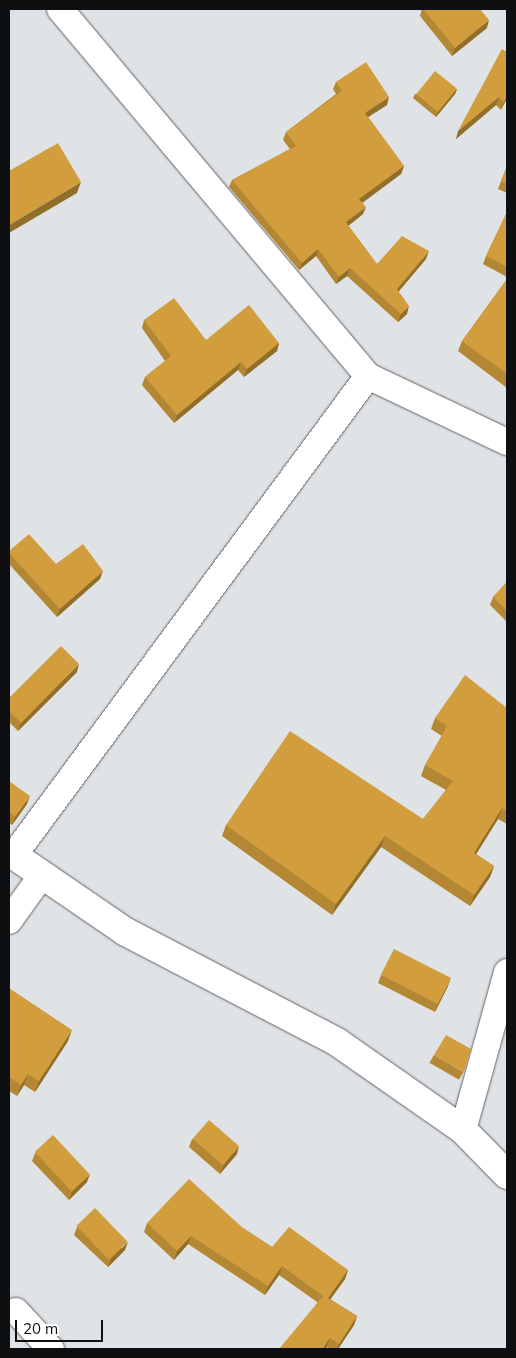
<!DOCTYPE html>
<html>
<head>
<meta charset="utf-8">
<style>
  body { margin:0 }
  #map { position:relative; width:516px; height:1358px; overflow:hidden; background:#e0e3e6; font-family:Mulish,sans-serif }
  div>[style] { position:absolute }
  .roads { filter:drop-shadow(0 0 1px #616467) drop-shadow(0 0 1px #616467) }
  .minor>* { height:26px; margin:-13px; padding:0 13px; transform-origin:13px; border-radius:13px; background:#fff }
  .tertiary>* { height:28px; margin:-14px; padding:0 14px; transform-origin:14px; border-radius:14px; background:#fff }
  .wall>* { inset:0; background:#b48734; transform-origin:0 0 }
  .shaded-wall>* { inset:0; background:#926e2b }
  .building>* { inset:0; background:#d19d3d; transform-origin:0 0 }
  span { translate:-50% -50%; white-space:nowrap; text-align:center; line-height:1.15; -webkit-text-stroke:4px #fff; paint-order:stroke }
  .frame { position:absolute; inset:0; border:10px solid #0e0f10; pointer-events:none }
  .scale { position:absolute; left:15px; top:1320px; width:88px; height:22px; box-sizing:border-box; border:2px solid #0e0f10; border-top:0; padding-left:6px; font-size:15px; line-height:18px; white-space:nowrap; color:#0e0f10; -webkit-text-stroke:4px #fff; paint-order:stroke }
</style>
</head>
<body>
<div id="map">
  <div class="roads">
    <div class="minor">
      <i style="left:60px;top:9px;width:479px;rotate:50deg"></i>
      <i style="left:368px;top:376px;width:154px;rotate:25.4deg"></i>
      <i style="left:14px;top:855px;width:596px;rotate:-53.53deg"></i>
      <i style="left:9px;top:921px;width:57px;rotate:-54.3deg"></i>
      <i style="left:463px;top:1130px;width:164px;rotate:-74.4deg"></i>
      <i style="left:16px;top:1311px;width:52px;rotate:47.4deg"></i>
    </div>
    <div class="tertiary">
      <i style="left:9px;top:852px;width:142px;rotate:34.4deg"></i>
      <i style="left:126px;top:932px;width:238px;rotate:27.5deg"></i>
      <i style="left:337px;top:1042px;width:154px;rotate:34.9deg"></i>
      <i style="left:463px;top:1130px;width:63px;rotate:45.6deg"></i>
    </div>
  </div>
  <div class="wall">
    <i style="clip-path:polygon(422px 9px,487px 28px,452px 56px,420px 16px)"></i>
    <i style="clip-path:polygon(502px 49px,507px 98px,501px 110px,496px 105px,456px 139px)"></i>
    <i style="clip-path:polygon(336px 82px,387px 105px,368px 117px,404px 166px,401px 174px,362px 202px,363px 214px,348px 226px,377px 264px,426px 259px,398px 292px,407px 314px,398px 322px,347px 276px,336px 284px,316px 256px,299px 270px,229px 187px,232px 180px,290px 149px,283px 140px,286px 132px,336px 94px,333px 89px)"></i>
    <i style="clip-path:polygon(457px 89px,455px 94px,436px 117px,413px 98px,415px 94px)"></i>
    <i style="clip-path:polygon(507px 166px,507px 193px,498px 189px)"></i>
    <i style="clip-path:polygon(507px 212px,507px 277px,483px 264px,486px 256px)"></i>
    <i style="clip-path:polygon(507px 279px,507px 388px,458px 351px,462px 341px)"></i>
    <i style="clip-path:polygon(144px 320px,206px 340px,279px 343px,277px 351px,244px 377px,238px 370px,174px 423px,142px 385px,145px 377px,165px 361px,142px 328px)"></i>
    <i style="clip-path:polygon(9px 551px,56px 564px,100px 579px,57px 617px,9px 564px)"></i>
    <i style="clip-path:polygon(507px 582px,507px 622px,490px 605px,493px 597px)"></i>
    <i style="clip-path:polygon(77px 672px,18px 731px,9px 722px,9px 698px)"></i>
    <i style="clip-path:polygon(507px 708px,507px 824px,498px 819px,476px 854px,494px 866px,490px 877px,470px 906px,381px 847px,332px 915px,222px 836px,226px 825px,423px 819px,446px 790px,421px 776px,425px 765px,442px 736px,431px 729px,435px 718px)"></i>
    <i style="clip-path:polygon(9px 781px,27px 804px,12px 825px,9px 823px)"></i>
    <i style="clip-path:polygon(381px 975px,448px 986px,435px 1012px,378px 983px)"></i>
    <i style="clip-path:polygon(9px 988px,68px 1041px,35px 1092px,24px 1085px,17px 1096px,9px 1091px)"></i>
    <i style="left:434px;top:1055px;width:34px;height:9px;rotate:30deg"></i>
    <i style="clip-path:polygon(192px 1139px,237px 1154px,220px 1174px,189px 1147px)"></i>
    <i style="clip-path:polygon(35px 1153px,87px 1182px,69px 1200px,32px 1161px)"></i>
    <i style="clip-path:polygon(147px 1223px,243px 1228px,272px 1247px,348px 1270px,345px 1279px,330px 1299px,357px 1316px,354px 1325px,338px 1349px,331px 1349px,327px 1347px,317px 1302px,279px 1275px,265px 1295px,188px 1244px,174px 1260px,144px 1232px)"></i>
    <i style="clip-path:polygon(77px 1227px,125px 1250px,108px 1267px,74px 1235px)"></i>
  </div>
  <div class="shaded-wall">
    <i style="clip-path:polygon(489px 20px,487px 28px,452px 56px,455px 48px)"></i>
    <i style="clip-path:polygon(457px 89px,455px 94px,436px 117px,437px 113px)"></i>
    <i style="clip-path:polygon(507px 95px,507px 98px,501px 110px,504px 102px)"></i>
    <i style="clip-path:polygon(389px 97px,387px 105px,362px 121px,365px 113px)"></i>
    <i style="clip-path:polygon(499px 97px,496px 105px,456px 139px,458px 131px)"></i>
    <i style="clip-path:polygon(404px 166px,401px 174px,357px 207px,359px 199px)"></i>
    <i style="clip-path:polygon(81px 182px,77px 193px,9px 233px,9px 225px)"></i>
    <i style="clip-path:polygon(366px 207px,363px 214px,343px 230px,346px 222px)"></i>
    <i style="clip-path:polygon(318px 249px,316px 256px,299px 270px,302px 263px)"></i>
    <i style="clip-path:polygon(429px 251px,426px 259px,394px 297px,397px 289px)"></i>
    <i style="clip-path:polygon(350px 268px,347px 276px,336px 284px,339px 277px)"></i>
    <i style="clip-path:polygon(409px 306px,407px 314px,398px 322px,401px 314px)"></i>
    <i style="clip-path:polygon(279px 343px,277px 351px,244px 377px,247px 369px)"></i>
    <i style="clip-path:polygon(241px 362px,238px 370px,174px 423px,177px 415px)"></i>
    <i style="clip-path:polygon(103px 571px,100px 579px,57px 617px,60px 609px)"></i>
    <i style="clip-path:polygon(79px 664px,77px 672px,18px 731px,21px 723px)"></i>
    <i style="clip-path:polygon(30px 796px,27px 804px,12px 825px,15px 817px)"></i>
    <i style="clip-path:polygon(502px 808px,498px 819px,470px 864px,474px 853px)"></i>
    <i style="clip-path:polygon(385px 836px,381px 847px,332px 915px,336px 904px)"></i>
    <i style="clip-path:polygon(494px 866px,490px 877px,470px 906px,474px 895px)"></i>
    <i style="clip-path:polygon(451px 978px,448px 986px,435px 1012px,438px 1004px)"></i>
    <i style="clip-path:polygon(72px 1030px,68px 1041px,35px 1092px,39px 1081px)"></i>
    <i style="clip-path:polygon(28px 1074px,24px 1085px,17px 1096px,21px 1085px)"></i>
    <i style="clip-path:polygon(239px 1146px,237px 1154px,220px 1174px,223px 1166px)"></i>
    <i style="clip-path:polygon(90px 1174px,87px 1182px,69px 1200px,72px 1192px)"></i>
    <i style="clip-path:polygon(191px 1236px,188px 1244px,174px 1260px,177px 1251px)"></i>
    <i style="clip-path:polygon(128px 1242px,125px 1250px,108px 1267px,111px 1259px)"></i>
    <i style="clip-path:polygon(282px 1266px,279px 1275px,265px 1295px,268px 1286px)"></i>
    <i style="clip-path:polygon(348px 1270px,345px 1279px,325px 1307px,328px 1298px)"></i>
    <i style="clip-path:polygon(357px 1316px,354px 1325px,338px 1349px,337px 1349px,339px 1344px)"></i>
    <i style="clip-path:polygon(330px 1338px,327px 1347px,326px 1349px,322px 1349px)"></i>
  </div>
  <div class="building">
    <i style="clip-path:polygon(423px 9px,480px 9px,489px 20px,455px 48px)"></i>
    <i style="clip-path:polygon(502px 49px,507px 52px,507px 95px,504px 102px,499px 97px,458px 131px)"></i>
    <i style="clip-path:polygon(366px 62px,389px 97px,365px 113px,404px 166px,359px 199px,366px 207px,346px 222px,377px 264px,402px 236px,429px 251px,397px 289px,409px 306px,401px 314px,350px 268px,339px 277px,318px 249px,302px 263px,232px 180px,296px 146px,286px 132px,342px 91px,336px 82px)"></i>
    <i style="left:435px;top:71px;width:28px;height:30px;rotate:39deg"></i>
    <i style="clip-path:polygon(58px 143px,81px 182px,9px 225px,9px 171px)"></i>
    <i style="clip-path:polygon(507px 166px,507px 184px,501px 181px)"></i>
    <i style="clip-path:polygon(507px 212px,507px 267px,486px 256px)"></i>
    <i style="clip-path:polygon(507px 279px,507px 374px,462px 341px)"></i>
    <i style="clip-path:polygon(174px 298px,206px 340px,249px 305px,279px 343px,247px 369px,241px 362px,177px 415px,145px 377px,171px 356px,144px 320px)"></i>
    <i style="clip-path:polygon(29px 534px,56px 564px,83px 544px,103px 571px,60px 609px,9px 553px,9px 551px)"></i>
    <i style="clip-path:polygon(507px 582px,507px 611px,493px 597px)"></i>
    <i style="clip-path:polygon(61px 646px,79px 664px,21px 723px,9px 711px,9px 698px)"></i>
    <i style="clip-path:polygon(465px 675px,507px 708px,507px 811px,502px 808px,474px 853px,494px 866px,474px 895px,385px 836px,336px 904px,226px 825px,290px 731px,423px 819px,453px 781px,425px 765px,447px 726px,435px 718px)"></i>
    <i style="clip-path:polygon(9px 781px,30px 796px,15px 817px,9px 812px)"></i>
    <i style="left:394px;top:949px;width:64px;height:29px;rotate:27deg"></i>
    <i style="clip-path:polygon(9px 988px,72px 1030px,39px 1081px,28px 1074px,21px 1085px,9px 1077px)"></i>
    <i style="clip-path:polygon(446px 1035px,471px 1049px,464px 1072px,434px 1055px)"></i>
    <i style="left:209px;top:1120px;width:40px;height:25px;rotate:41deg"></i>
    <i style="left:53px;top:1135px;width:54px;height:25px;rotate:47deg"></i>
    <i style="clip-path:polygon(189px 1179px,243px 1228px,272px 1247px,289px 1227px,348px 1270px,328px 1298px,357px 1316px,339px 1344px,330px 1338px,322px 1349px,279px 1349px,323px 1296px,282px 1266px,268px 1286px,191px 1236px,177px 1251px,147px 1223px)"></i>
    <i style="left:95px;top:1208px;width:47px;height:26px;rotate:46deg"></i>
  </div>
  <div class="frame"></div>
  <div class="scale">20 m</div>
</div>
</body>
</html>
